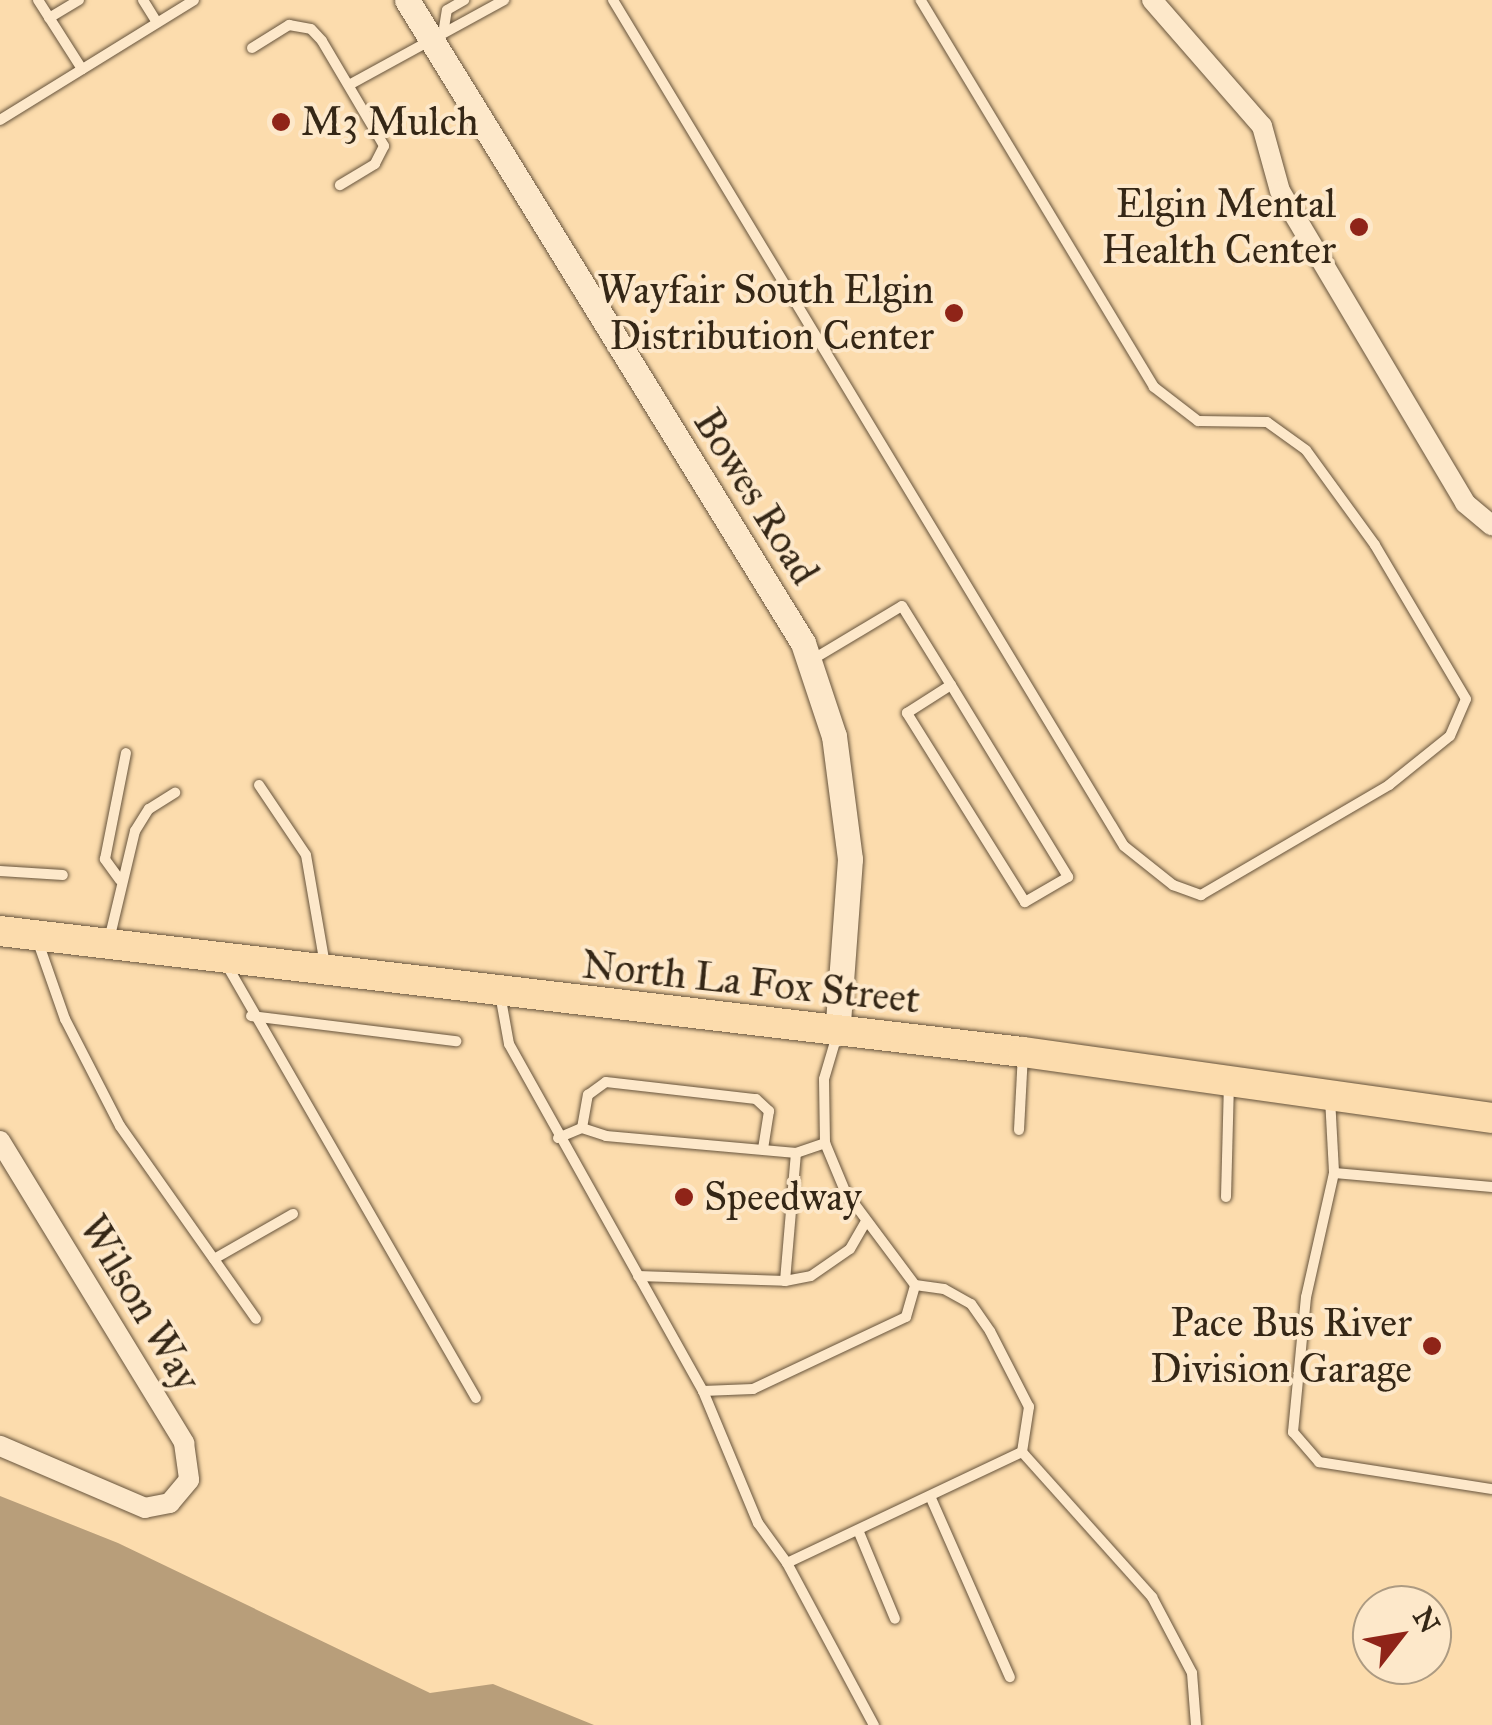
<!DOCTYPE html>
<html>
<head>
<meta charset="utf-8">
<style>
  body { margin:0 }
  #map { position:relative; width:1492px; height:1725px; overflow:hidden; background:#fcdcad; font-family:"IM FELL Great Primer",serif }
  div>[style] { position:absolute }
  .water>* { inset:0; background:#b89e7a }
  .roads { filter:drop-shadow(0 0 2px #67543c) drop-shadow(0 0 2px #67543c) }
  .service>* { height:10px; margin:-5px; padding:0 5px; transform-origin:5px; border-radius:5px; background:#fde8ca }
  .minor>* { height:20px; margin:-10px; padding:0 10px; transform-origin:10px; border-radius:10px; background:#fde8ca }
  .tertiary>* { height:25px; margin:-12.5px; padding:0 12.5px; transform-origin:12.5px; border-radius:12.5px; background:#fde8ca }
  .primary>* { height:30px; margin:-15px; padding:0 15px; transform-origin:15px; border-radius:15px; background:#fcdcad }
  .dots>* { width:28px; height:28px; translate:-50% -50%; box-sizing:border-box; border:5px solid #fde8ca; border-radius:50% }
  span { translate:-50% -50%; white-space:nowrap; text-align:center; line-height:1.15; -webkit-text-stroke:8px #fde8ca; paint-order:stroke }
  .poi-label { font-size:40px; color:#352716 }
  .left { translate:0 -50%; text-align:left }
  .right { translate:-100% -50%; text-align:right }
  .street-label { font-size:40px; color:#352716 }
  .north { position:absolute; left:1352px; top:1585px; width:100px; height:100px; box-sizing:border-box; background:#fde8ca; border:2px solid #ad9b82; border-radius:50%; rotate:59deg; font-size:28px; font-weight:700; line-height:40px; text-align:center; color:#352716 }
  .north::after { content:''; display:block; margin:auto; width:35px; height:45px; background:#8f2418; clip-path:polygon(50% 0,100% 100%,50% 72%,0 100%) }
</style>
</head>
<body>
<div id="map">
  <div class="water">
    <i style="clip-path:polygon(0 1496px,118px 1543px,430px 1693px,493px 1684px,594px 1725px,0 1725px)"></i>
  </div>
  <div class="roads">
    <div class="service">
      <i style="left:38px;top:0;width:82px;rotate:57.5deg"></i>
      <i style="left:143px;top:0;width:26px;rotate:58deg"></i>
      <i style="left:613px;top:0;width:988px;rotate:58.87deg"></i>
      <i style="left:1124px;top:846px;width:63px;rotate:38.5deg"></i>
      <i style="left:1173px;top:885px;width:30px;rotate:20deg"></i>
      <i style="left:1201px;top:895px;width:218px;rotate:-30.3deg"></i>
      <i style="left:1389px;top:785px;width:78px;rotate:-38.8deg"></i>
      <i style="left:1450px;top:736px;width:40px;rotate:-66.6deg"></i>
      <i style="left:1466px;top:699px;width:179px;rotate:-120.6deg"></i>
      <i style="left:1375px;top:545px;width:117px;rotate:-126deg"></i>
      <i style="left:1306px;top:450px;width:48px;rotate:-144.3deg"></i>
      <i style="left:1267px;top:422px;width:69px;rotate:-179.2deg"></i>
      <i style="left:1198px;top:421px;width:56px;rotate:-142.3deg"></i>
      <i style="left:1154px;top:387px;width:452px;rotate:-121.1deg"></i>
      <i style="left:49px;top:18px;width:35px;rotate:-31deg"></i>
      <i style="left:444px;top:28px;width:18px;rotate:-81deg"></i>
      <i style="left:447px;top:10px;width:20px;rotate:-30deg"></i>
      <i style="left:252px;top:48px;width:44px;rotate:-31.9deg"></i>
      <i style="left:289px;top:25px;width:22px;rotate:10deg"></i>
      <i style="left:311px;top:29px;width:16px;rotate:47deg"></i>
      <i style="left:322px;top:41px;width:122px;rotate:59.4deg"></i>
      <i style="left:384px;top:146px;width:20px;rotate:117deg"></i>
      <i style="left:375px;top:164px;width:41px;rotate:149deg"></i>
      <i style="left:349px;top:85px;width:177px;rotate:-28.7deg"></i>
      <i style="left:0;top:120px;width:228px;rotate:-31.7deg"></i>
      <i style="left:810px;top:661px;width:107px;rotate:-30.9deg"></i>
      <i style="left:902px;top:606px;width:93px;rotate:58.2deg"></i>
      <i style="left:951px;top:685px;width:225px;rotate:58.6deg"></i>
      <i style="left:1068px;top:877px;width:50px;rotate:149.8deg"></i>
      <i style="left:1025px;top:902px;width:223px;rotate:-122deg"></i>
      <i style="left:907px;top:713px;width:52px;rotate:-32.5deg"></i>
      <i style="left:259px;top:785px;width:84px;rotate:56.1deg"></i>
      <i style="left:306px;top:855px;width:112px;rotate:80.2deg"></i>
      <i style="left:0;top:871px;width:63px;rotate:3.6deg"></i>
      <i style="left:120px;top:880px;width:26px;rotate:-126deg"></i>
      <i style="left:105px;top:859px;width:108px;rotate:-78.8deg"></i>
      <i style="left:109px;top:940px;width:112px;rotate:-76.6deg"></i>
      <i style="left:135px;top:831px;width:26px;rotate:-58deg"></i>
      <i style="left:149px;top:809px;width:31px;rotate:-32deg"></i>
      <i style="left:38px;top:942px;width:82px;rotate:70.7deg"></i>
      <i style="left:65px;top:1019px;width:120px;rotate:62.8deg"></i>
      <i style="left:120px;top:1126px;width:236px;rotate:54.8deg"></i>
      <i style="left:225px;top:962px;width:503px;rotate:60.07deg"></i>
      <i style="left:500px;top:994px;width:51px;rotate:79.8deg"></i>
      <i style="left:509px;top:1044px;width:398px;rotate:60.8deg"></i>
      <i style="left:703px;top:1391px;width:50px;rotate:-2.3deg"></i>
      <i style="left:753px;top:1389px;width:169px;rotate:-25.2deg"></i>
      <i style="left:906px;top:1317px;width:33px;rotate:-74deg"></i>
      <i style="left:915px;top:1285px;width:117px;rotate:-126.7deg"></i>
      <i style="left:845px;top:1191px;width:52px;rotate:-112.6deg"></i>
      <i style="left:825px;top:1143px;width:64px;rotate:-90.9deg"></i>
      <i style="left:824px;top:1079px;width:46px;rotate:-73.5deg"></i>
      <i style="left:251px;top:1016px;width:207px;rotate:7deg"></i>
      <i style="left:1330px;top:1098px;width:75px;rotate:86.9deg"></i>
      <i style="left:1334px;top:1173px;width:159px;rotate:5.1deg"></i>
      <i style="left:582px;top:1128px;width:34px;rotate:-80deg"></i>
      <i style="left:588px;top:1095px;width:22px;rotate:-36deg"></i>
      <i style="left:606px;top:1082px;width:151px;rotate:6.5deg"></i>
      <i style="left:756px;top:1099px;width:18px;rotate:43deg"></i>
      <i style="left:769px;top:1111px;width:39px;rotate:99deg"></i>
      <i style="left:1019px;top:1130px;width:77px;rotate:-87deg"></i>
      <i style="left:558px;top:1138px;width:26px;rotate:-23deg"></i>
      <i style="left:582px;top:1128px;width:25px;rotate:18deg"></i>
      <i style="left:606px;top:1136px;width:191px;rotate:5.1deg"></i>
      <i style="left:796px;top:1153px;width:31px;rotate:-19deg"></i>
      <i style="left:1334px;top:1173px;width:127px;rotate:102.7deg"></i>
      <i style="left:1306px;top:1297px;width:136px;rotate:95.5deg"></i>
      <i style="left:1293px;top:1432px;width:40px;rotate:49deg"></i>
      <i style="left:1319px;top:1462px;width:175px;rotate:8.9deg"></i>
      <i style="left:1226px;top:1197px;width:111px;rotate:-88.5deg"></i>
      <i style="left:214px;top:1259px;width:91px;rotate:-29.7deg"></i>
      <i style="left:638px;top:1276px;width:147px;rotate:1.9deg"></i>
      <i style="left:785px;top:1281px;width:26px;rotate:-11deg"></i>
      <i style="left:811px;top:1276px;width:47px;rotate:-34.7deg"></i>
      <i style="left:850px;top:1249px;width:32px;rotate:-60deg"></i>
      <i style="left:785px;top:1281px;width:128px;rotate:-85.1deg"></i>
      <i style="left:703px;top:1391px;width:143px;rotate:67.4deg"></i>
      <i style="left:758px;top:1523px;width:49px;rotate:54.1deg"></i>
      <i style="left:787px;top:1563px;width:184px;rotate:61.8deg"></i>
      <i style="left:1022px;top:1452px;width:195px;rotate:48.1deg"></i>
      <i style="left:1152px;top:1597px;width:86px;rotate:62.2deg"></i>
      <i style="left:1192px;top:1673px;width:52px;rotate:85.6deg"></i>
      <i style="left:930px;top:1496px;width:198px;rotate:66.2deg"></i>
      <i style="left:858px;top:1530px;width:96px;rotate:67.4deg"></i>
      <i style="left:787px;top:1563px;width:260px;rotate:-25.3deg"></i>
      <i style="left:1022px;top:1452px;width:46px;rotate:-81.2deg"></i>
      <i style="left:1029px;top:1407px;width:85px;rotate:-117.2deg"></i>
      <i style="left:990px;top:1331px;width:33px;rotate:-125deg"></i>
      <i style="left:971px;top:1304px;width:31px;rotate:-151deg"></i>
      <i style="left:944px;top:1289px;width:29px;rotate:-172deg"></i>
    </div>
    <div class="minor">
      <i style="left:1152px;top:0;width:167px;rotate:48.9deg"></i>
      <i style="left:1262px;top:126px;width:67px;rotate:74.5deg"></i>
      <i style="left:1280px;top:191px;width:363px;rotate:59.3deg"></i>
      <i style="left:1465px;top:503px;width:35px;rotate:40deg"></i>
      <i style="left:0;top:1141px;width:354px;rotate:58.6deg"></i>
      <i style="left:184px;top:1443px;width:37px;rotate:82deg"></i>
      <i style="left:189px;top:1480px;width:30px;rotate:130deg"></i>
      <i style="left:170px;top:1503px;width:25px;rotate:169deg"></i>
      <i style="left:145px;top:1508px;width:158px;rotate:-156.8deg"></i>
    </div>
    <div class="tertiary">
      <i style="left:407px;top:0;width:755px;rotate:58.37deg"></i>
      <i style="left:803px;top:643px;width:98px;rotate:71.6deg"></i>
      <i style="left:834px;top:736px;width:124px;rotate:82.6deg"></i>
      <i style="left:850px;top:859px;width:175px;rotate:94.2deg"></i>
    </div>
    <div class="primary">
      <i style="left:0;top:931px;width:1030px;rotate:6.75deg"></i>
      <i style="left:1023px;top:1052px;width:474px;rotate:8deg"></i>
    </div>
  </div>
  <div class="dots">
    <i style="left:281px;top:122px;background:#8f2418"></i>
    <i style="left:1359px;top:227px;background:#8f2418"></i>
    <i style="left:954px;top:313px;background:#8f2418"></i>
    <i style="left:684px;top:1197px;background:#8f2418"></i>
    <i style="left:1432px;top:1346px;background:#8f2418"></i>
  </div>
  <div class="poi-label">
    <span class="left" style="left:301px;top:122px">M3 Mulch</span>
    <span class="right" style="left:1336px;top:227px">Elgin Mental<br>Health Center</span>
    <span class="right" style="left:934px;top:313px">Wayfair South Elgin<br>Distribution Center</span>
    <span class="left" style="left:704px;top:1197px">Speedway</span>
    <span class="right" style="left:1412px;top:1346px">Pace Bus River<br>Division Garage</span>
  </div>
  <div class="street-label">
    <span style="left:756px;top:497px;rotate:58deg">Bowes Road</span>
    <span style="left:751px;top:982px;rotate:6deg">North La Fox Street</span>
    <span style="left:140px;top:1303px;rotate:59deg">Wilson Way</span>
  </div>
  <div class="north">N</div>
</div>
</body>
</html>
